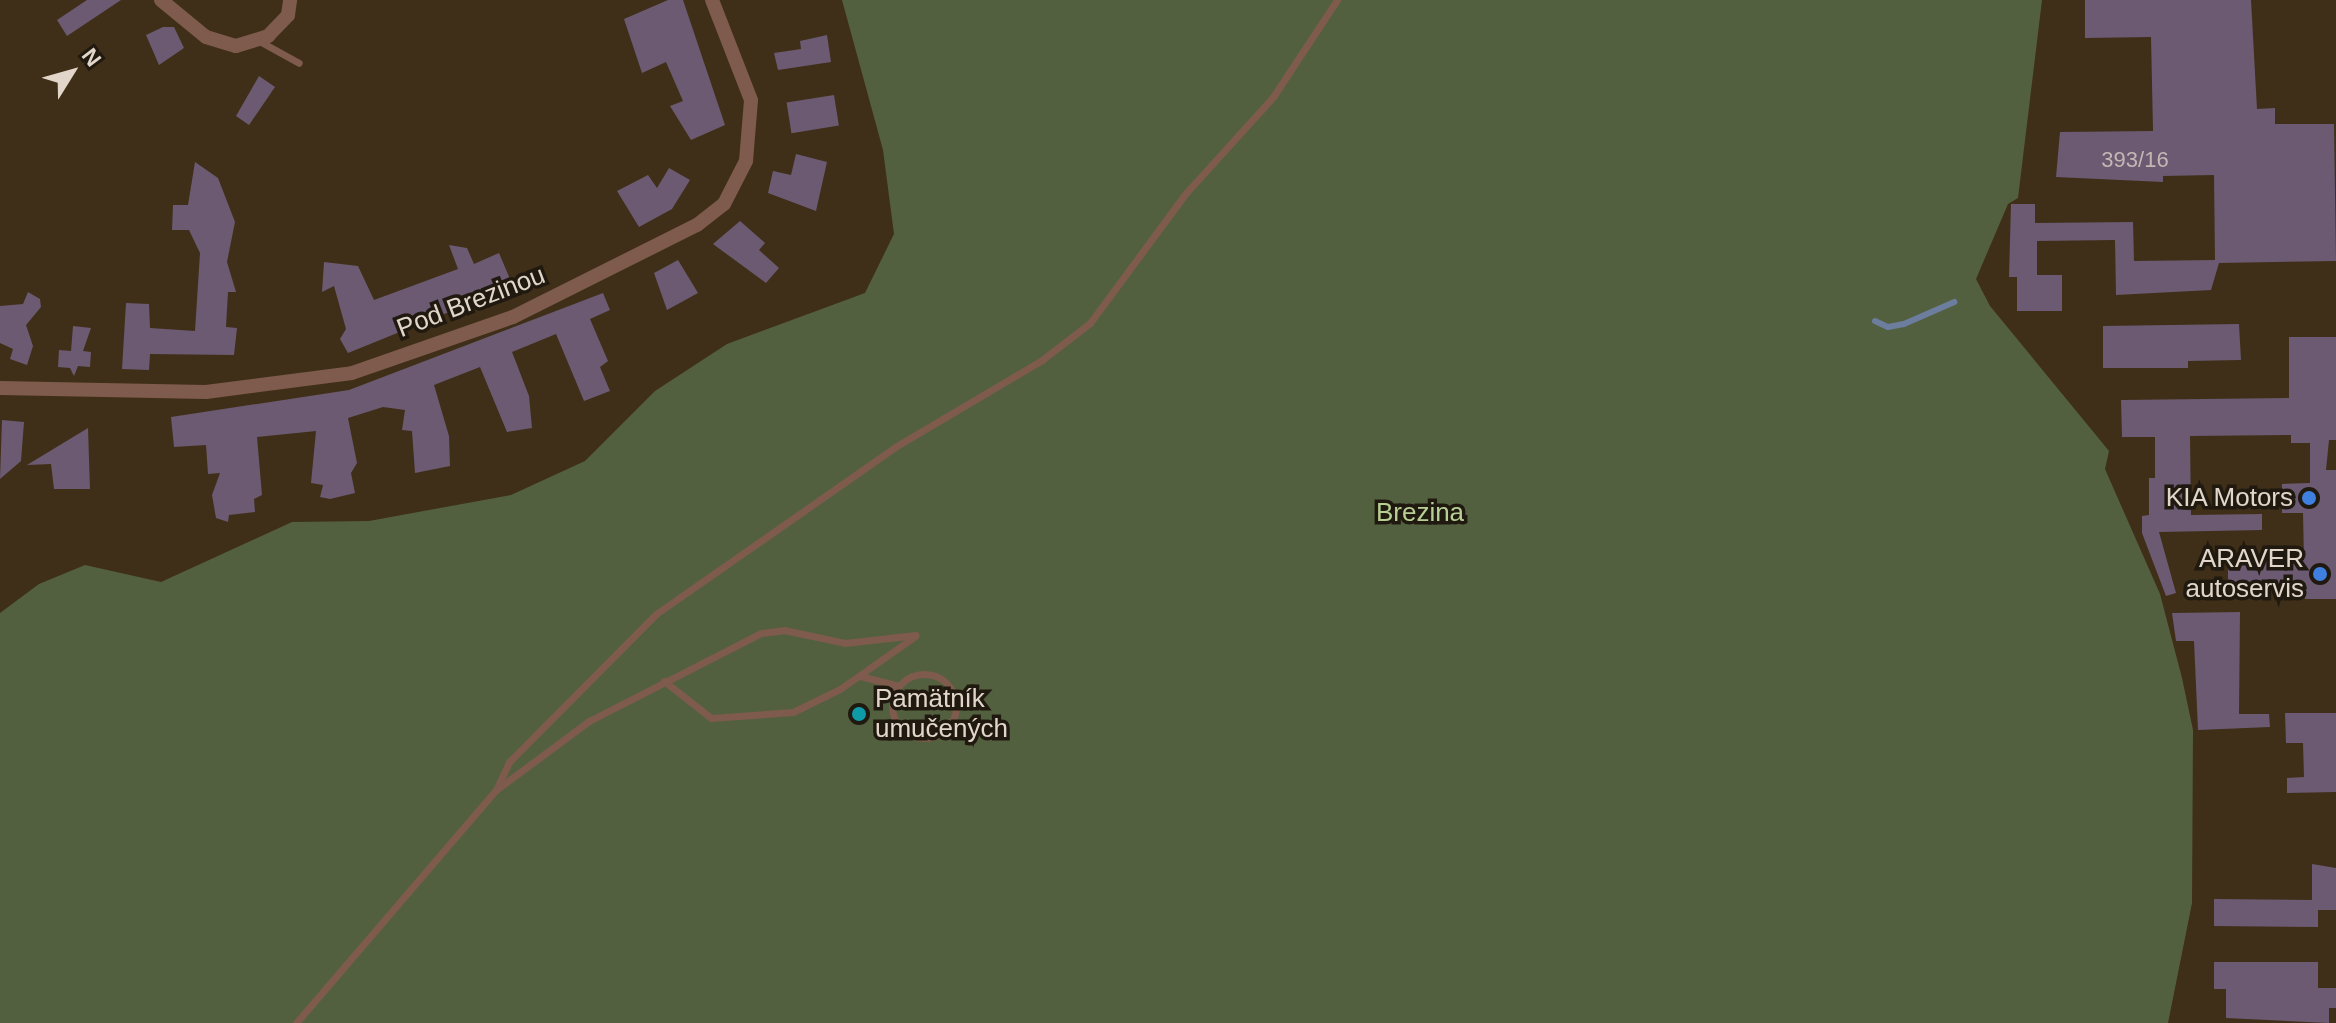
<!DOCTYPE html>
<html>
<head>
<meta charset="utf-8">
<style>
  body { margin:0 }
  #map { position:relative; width:2336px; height:1023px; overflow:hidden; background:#3f2f18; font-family:Helvetica,sans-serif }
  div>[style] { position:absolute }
  .forest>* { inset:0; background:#53603f }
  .stream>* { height:6px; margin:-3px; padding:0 3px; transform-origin:3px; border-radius:3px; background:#6c7d9d }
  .building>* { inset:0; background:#6b5a72; transform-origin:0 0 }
  .lane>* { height:7px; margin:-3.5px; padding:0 3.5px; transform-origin:3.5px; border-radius:3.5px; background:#7e5b4d }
  .lane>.ring { margin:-3.5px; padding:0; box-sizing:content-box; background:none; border:7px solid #7e5b4d; border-radius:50% }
  .street>* { height:14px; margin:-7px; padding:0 7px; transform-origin:7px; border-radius:7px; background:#7e5b4d }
  .dots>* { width:22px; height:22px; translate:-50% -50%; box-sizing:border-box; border:4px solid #20190f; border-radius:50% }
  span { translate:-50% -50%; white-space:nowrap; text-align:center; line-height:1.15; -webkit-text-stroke:7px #20190f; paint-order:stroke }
  .number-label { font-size:22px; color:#c4b7b3 }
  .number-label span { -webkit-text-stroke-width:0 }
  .street-label { font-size:26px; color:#e1d6c9 }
  .poi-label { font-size:26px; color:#e1d6c9 }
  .right { translate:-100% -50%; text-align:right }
  .left { translate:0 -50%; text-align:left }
  .park-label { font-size:26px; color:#b7cf95 }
  .north { position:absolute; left:32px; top:32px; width:80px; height:80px; -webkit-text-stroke:6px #20190f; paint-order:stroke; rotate:53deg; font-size:22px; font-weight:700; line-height:32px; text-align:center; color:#e1d6c9 }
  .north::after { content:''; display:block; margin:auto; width:28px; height:36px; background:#e1d6c9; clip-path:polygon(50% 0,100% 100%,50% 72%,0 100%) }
</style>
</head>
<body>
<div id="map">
  <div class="forest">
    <i style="clip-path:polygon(842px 0,2042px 0,2018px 198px,2008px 204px,1976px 279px,1990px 306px,2109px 451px,2105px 469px,2160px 594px,2182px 678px,2193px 730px,2192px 903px,2168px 1023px,0 1023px,0 613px,39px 584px,85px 565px,161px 582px,292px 522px,369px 521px,511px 495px,585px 461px,655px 391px,727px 344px,865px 293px,894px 234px,883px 150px)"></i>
  </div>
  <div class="stream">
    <i style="left:1875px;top:321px;width:14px;rotate:25deg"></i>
    <i style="left:1888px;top:327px;width:16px;rotate:-11deg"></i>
    <i style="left:1904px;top:324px;width:55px;rotate:-23.7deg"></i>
  </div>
  <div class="building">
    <i style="clip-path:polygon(87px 0,121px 0,67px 36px,57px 20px)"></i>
    <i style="clip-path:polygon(668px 0,683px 0,725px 125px,691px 140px,670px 106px,683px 101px,666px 62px,642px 73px,624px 19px)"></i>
    <i style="clip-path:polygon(2085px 0,2251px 0,2257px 109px,2275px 108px,2275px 124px,2334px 124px,2336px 261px,2219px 263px,2211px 290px,2116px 295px,2115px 240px,2037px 241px,2037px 275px,2062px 275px,2062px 311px,2017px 311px,2017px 277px,2009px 277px,2011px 204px,2035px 204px,2035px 223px,2133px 222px,2134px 261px,2215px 260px,2214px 175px,2163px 176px,2163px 182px,2056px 177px,2060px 132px,2153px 131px,2151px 37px,2085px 38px)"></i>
    <i style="clip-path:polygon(163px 27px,174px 27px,184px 48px,159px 65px,146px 35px)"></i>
    <i style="clip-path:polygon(827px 35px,831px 62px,778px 70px,774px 53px,801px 49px,800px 41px)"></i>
    <i style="clip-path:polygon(259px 76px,275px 87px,249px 125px,236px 116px)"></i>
    <i style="left:834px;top:95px;width:31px;height:48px;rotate:81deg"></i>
    <i style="clip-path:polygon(796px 154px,827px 162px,816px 211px,768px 193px,773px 171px,791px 175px)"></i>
    <i style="clip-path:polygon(195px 162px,218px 178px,235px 222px,227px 262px,236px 292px,228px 292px,226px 327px,237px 328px,234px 355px,150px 354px,149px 370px,122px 369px,126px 303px,149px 304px,150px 328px,195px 331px,200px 253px,189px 230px,172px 230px,173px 205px,188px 205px)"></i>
    <i style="clip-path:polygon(669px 168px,690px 180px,672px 209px,639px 227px,617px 191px,648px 175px,657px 188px)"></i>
    <i style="clip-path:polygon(740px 221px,765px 243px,759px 250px,779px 268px,766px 283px,713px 244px)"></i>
    <i style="clip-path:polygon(449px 245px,467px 248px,474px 264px,499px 253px,513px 286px,348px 353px,340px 339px,346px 329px,334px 286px,322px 292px,324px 262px,358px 266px,374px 300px,458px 269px)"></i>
    <i style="clip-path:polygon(678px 260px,698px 293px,667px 310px,654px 273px)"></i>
    <i style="clip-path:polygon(28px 292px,40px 299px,41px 307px,26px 325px,33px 346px,27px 365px,10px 359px,13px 349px,0 343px,0 306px,23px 304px)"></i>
    <i style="clip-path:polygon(603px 293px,610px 310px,590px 319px,608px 361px,600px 367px,610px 391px,584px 401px,556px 334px,512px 352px,529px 396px,532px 428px,507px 432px,480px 367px,434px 385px,449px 436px,450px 466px,415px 473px,412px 431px,402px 430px,405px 410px,383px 407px,348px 418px,357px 463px,351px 473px,355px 493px,330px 499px,320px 497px,323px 485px,311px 483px,316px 431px,257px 437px,262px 495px,254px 499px,255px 512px,229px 515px,228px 522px,216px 518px,212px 495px,220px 473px,208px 474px,206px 445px,174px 447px,171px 417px,349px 390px)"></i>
    <i style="clip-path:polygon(2239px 324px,2241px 360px,2188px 361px,2188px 368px,2103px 368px,2103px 326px)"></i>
    <i style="clip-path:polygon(73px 326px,91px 328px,83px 351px,91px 352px,90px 367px,78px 366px,74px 376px,70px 368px,58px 367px,59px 350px,71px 351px)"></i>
    <i style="clip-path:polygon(2289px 337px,2336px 337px,2336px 440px,2329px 440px,2326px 470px,2336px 470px,2336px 599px,2305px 599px,2305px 588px,2228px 589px,2228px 561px,2304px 560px,2303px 513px,2282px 513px,2282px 484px,2310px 483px,2310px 443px,2291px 443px,2291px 435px,2190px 436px,2191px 515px,2262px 514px,2262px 530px,2159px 532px,2176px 593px,2166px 596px,2142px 533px,2142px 516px,2149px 515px,2149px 478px,2155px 478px,2155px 437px,2122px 437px,2121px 400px,2289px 398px)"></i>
    <i style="clip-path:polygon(2px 420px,24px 422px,21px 461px,0 479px)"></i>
    <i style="clip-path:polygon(88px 428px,90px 489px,54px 489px,51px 464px,27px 465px)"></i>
    <i style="clip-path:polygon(2240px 612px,2239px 714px,2269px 714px,2270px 727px,2198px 730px,2194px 641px,2176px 641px,2172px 613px)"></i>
    <i style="clip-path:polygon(2285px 713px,2336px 713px,2336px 792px,2287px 793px,2287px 778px,2304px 777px,2303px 743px,2286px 743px)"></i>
    <i style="clip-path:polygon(2312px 864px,2336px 868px,2336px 910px,2318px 910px,2318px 927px,2214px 926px,2214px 899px,2312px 900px)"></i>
    <i style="clip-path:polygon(2214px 962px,2318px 962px,2318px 988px,2336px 988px,2336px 1008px,2329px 1008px,2329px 1023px,2226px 1018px,2226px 989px,2214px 989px)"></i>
  </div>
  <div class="lane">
    <i style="left:261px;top:42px;width:43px;rotate:28.9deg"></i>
    <i class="ring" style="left:892px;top:674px;width:57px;height:57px"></i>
    <i style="left:860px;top:676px;width:40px;rotate:14.4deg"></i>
    <i style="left:664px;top:681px;width:60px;rotate:38.2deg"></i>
    <i style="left:711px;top:718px;width:82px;rotate:-4.2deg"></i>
    <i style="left:793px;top:712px;width:52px;rotate:-26.1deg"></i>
    <i style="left:840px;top:689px;width:90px;rotate:-35.1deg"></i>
    <i style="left:496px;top:790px;width:31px;rotate:-65deg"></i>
    <i style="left:509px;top:762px;width:209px;rotate:-45.2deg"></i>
    <i style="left:656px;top:614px;width:292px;rotate:-34.9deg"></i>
    <i style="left:895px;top:447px;width:171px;rotate:-30.6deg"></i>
    <i style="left:1042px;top:360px;width:61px;rotate:-37.6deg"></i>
    <i style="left:1090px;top:323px;width:162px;rotate:-53.6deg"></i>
    <i style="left:1186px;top:193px;width:130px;rotate:-47.8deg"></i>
    <i style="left:1273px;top:97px;width:116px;rotate:-56.6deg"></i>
    <i style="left:296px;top:1023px;width:307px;rotate:-49.4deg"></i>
    <i style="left:496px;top:790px;width:116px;rotate:-36.6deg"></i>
    <i style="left:589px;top:721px;width:193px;rotate:-27.1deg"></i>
    <i style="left:761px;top:633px;width:23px;rotate:-7deg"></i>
    <i style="left:784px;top:630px;width:62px;rotate:12deg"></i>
    <i style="left:845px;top:643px;width:71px;rotate:-6.4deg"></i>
  </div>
  <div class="street">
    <i style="left:161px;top:0;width:58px;rotate:39.4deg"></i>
    <i style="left:206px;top:37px;width:31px;rotate:17deg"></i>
    <i style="left:236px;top:46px;width:34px;rotate:-17deg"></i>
    <i style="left:268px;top:36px;width:29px;rotate:-46deg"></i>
    <i style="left:288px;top:15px;width:15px;rotate:-82deg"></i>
    <i style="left:0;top:388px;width:206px;rotate:1.1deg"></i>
    <i style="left:206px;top:392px;width:147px;rotate:-7.4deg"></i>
    <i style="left:352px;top:373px;width:170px;rotate:-19.2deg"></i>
    <i style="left:513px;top:317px;width:206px;rotate:-26.6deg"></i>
    <i style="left:697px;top:225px;width:34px;rotate:-38deg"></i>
    <i style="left:724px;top:204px;width:48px;rotate:-62.9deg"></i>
    <i style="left:746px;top:161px;width:61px;rotate:-85.3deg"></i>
    <i style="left:751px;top:100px;width:107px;rotate:-111.3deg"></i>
  </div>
  <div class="dots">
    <i style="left:2309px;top:498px;background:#3f7fe0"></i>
    <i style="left:2320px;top:574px;background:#3f7fe0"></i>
    <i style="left:859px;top:714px;background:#0f9aa8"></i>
  </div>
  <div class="number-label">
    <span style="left:2135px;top:160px">393/16</span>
  </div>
  <div class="street-label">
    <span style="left:471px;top:302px;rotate:-21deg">Pod Brezinou</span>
  </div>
  <div class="poi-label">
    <span class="right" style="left:2293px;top:498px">KIA Motors</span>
    <span class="right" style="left:2304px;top:574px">ARAVER<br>autoservis</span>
    <span class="left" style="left:875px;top:714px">Pamätník<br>umučených</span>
  </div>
  <div class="park-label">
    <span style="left:1420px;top:513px">Brezina</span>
  </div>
  <div class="north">N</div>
</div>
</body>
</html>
